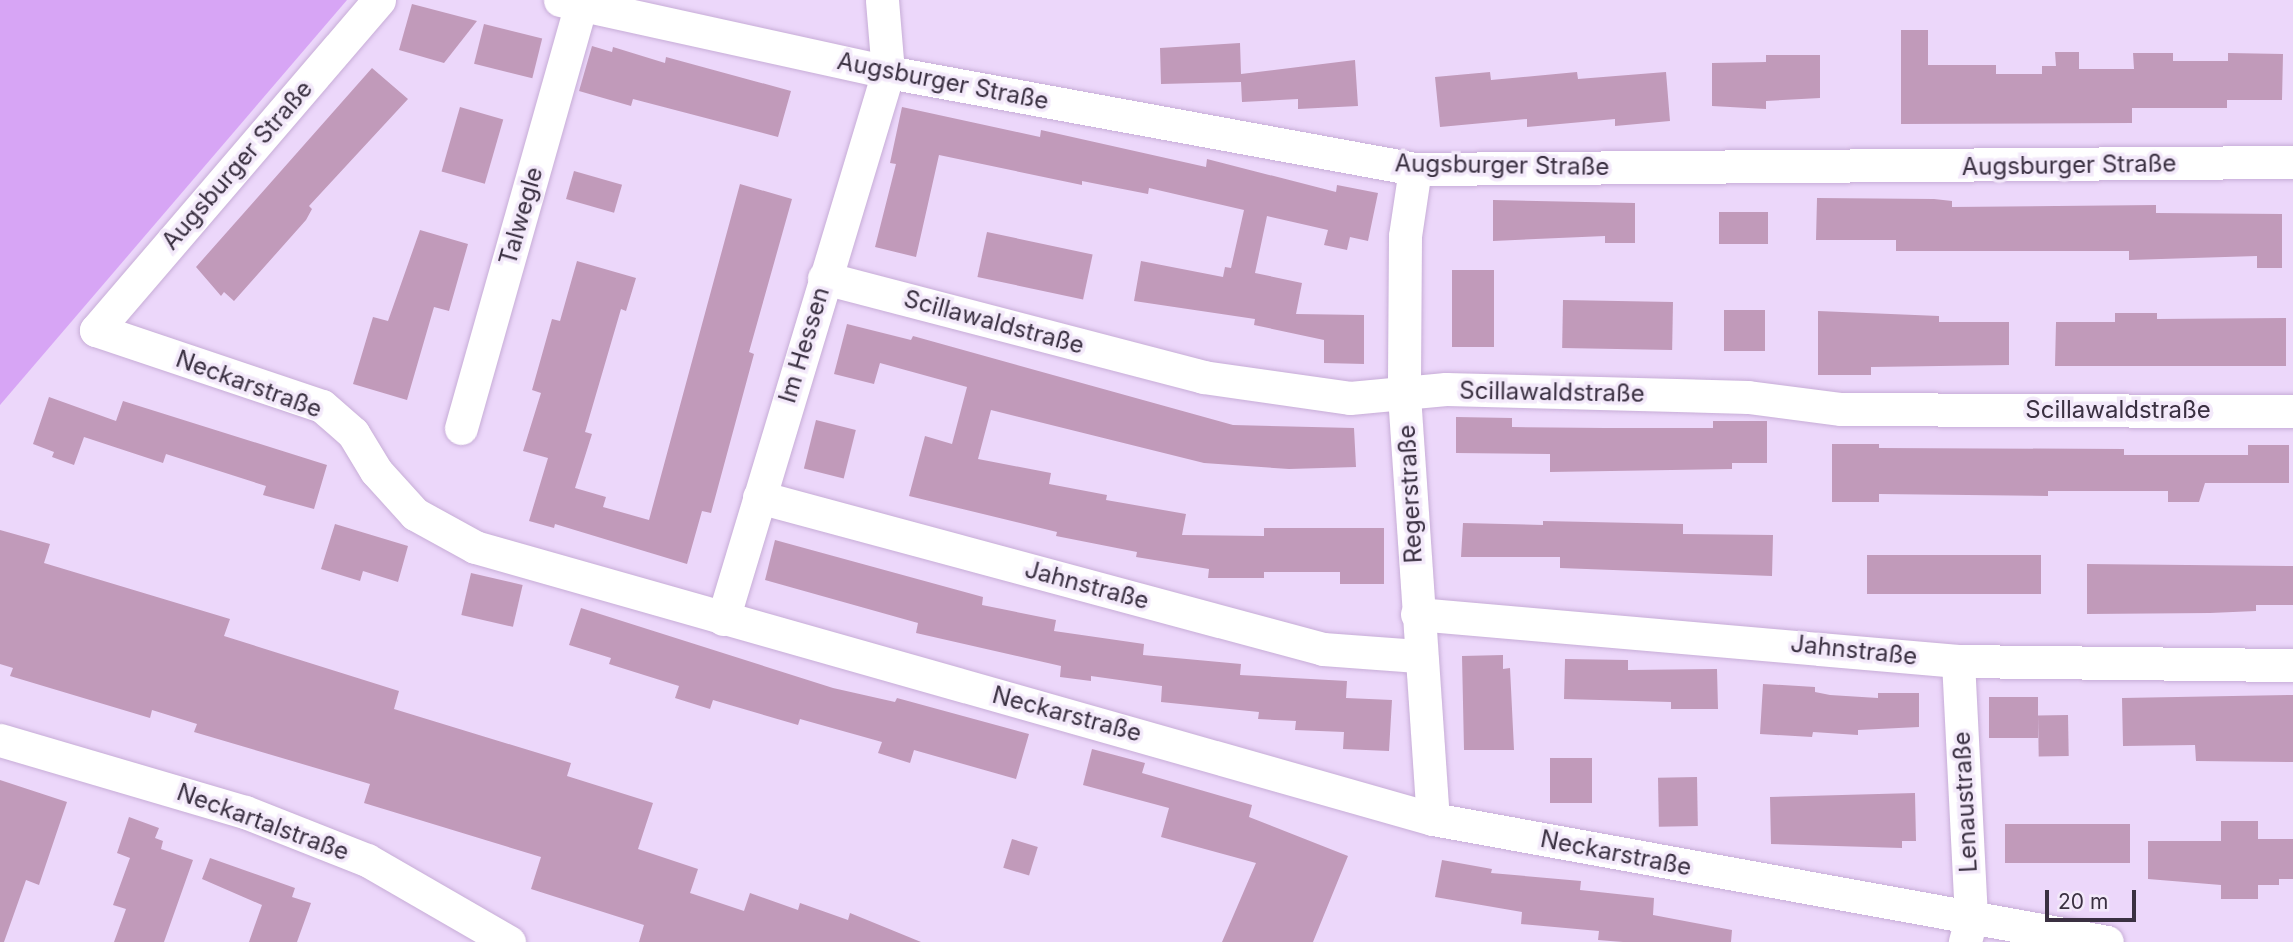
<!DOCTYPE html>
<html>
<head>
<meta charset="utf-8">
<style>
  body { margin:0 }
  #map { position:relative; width:2293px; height:942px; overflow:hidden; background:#ecd7fa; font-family:Inter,sans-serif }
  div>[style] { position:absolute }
  .green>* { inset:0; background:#d7a5f5 }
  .building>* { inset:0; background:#c19aba; transform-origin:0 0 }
  .roads { filter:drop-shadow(0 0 2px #c7add7) drop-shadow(0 0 2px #c7add7) }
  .minor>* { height:33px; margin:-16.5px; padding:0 16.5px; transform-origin:16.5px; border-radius:16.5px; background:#fff }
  span { translate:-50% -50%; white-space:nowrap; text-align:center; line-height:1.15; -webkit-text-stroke:7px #f3e9fa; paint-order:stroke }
  .street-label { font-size:24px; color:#3a3041 }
  .scale { position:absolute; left:2045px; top:890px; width:91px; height:32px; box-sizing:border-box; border:4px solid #3a3041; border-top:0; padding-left:9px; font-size:21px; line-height:24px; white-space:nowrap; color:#3a3041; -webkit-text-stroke:5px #f3e9fa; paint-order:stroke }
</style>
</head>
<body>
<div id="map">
  <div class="green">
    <i style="clip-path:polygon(0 0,347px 0,0 405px)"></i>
  </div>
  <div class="building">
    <i style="clip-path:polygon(412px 4px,477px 21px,444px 63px,399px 50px)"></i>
    <i style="left:484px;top:24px;width:60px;height:41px;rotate:14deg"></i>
    <i style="clip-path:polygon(1901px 30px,1928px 30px,1928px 65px,1996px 65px,1996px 74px,2042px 74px,2042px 66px,2056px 66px,2055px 52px,2079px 52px,2079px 69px,2134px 69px,2133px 53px,2173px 53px,2173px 61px,2228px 61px,2228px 53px,2283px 54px,2282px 100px,2227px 100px,2227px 108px,2132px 108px,2132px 123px,1901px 124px)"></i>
    <i style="clip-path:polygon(1240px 43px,1241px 74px,1355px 60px,1358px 106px,1298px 109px,1298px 99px,1242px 102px,1241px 82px,1161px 84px,1160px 48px)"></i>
    <i style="clip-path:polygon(592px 46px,612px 52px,613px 47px,665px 63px,666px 57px,791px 91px,778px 137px,633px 99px,631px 106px,579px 91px)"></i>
    <i style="clip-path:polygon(1766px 55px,1820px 55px,1820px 98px,1766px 101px,1766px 109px,1712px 106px,1712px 63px,1766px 62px)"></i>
    <i style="clip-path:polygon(372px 68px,408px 99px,309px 206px,312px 209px,306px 220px,234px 301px,224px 292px,221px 296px,196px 267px)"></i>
    <i style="clip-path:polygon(1490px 72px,1491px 80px,1577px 72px,1578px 79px,1666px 72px,1670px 121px,1615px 126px,1615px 119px,1527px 127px,1527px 119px,1440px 127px,1435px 77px)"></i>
    <i style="left:460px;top:107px;width:45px;height:67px;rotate:16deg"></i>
    <i style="clip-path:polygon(902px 107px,1040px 137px,1041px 130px,1206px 167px,1207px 159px,1336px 192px,1337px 185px,1378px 193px,1368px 241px,1350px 237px,1347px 250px,1324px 245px,1328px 230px,1267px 216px,1255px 273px,1302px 283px,1296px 314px,1364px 315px,1364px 364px,1324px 363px,1324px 340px,1254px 325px,1255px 319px,1134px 301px,1141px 261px,1223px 277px,1225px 267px,1231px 268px,1244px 210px,1149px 188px,1148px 194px,1082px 181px,1082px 185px,939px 155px,916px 257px,875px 247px,896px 164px,890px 163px)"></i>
    <i style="left:574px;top:171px;width:50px;height:29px;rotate:16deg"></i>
    <i style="clip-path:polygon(740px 184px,792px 199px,749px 352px,754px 354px,711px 513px,702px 511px,687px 564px,555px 524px,554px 528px,529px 521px,548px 458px,523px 451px,541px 393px,532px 390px,552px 319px,560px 321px,577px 261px,636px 278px,626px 311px,621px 309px,585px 432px,592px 434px,575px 488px,606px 497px,603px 507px,649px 520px)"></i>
    <i style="clip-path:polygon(1817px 198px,1934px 199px,1952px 201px,1952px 207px,2156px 205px,2156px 213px,2282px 214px,2282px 268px,2257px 268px,2257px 256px,2129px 260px,2129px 251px,1896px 251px,1896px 240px,1816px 240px)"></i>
    <i style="clip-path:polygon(1493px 200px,1635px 203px,1635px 243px,1605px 243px,1605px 236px,1493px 241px)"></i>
    <i style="left:1719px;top:212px;width:49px;height:32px"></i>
    <i style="clip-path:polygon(420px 230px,468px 244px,449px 311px,434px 307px,407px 400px,353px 384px,373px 317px,388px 321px)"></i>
    <i style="left:987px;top:232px;width:108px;height:46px;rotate:12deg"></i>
    <i style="left:1452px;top:270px;width:42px;height:77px"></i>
    <i style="left:1563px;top:300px;width:110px;height:48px;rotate:1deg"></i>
    <i style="left:1724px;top:310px;width:41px;height:41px"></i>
    <i style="clip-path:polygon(1818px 311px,1939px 316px,1939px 322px,2009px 322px,2009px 365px,1871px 367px,1871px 375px,1818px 375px)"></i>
    <i style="clip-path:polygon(2115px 313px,2157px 313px,2157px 319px,2286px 318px,2286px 366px,2055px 366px,2056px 322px,2115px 322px)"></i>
    <i style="clip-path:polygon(847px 324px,911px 340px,913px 336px,1233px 425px,1354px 428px,1356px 467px,1289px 469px,1204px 463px,991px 410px,978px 459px,1051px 473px,1049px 484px,1107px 495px,1106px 500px,1186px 514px,1182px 535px,1264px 536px,1264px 528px,1384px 528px,1384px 584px,1340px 584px,1340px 572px,1264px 572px,1264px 578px,1208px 578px,1209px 569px,1136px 557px,1137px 552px,1056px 536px,1057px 532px,909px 496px,925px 436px,952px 444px,967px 387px,880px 363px,874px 384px,834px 374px)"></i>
    <i style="clip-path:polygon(49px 397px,116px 421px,123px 401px,327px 465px,314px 509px,263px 495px,266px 486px,166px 454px,163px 463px,84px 437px,74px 465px,52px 457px,54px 452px,33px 444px)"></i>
    <i style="clip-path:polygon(1456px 417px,1512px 418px,1512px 427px,1605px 428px,1713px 428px,1713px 421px,1767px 421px,1767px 463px,1732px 463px,1732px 469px,1550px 472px,1550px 454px,1456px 453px)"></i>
    <i style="left:816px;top:420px;width:41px;height:50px;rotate:14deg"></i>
    <i style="clip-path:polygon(1832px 444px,1879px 444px,1879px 448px,2124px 449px,2124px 455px,2248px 455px,2248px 445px,2289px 445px,2289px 483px,2205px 483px,2199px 502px,2168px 502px,2168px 491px,2048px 491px,2048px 496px,1879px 494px,1879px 502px,1832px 502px)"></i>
    <i style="clip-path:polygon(1543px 521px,1683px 524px,1683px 534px,1773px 535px,1772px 576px,1560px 568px,1560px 557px,1461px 557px,1463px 523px,1543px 525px)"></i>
    <i style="clip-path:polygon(335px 524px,408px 546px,398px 582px,363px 571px,360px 581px,321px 569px)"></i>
    <i style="clip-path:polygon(0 530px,50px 544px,44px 563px,230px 619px,224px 636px,399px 691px,394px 709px,571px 763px,567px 776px,653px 803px,638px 849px,698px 869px,690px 893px,744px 911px,750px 893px,798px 910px,800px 903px,848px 920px,850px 913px,921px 942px,639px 942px,644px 925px,531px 889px,541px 857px,364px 803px,370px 784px,194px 732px,197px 724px,152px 710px,150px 718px,10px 676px,13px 668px,0 664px)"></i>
    <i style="clip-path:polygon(775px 540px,983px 597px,982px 605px,1056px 620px,1054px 631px,1144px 644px,1143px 655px,1241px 664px,1240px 675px,1347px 681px,1346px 698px,1392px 700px,1389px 751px,1343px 749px,1344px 732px,1295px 730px,1296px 721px,1258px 719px,1259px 712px,1161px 702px,1162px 686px,1091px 676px,1091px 681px,1060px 677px,1061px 666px,916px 633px,918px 623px,765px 580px)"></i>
    <i style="left:2041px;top:555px;width:39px;height:174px;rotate:90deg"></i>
    <i style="clip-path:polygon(2087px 564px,2293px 566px,2293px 605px,2256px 605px,2256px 611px,2210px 613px,2087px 614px)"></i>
    <i style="left:471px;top:573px;width:53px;height:43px;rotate:13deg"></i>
    <i style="clip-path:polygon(581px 608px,833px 688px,895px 702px,897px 698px,1029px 734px,1016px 779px,914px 750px,910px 763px,878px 753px,882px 742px,800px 719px,798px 725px,713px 700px,710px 709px,675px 698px,679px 686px,609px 664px,611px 658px,569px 645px)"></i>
    <i style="clip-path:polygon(1503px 655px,1503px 669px,1510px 668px,1514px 750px,1464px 750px,1462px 656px)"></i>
    <i style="clip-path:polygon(1565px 659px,1628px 660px,1628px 670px,1717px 669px,1718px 709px,1671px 709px,1671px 702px,1564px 699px)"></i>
    <i style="clip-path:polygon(1763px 684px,1815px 687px,1815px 692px,1830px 695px,1878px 698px,1878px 693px,1919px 693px,1919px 727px,1858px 730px,1858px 735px,1813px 732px,1812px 737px,1760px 734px)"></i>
    <i style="clip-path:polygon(2293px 695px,2293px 762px,2196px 761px,2195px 745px,2123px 746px,2122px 698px)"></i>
    <i style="left:2038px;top:697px;width:41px;height:49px;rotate:90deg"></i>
    <i style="left:2068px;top:715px;width:41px;height:30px;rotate:89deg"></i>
    <i style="clip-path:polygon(1092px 749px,1145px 763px,1142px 773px,1252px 805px,1249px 817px,1348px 856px,1313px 942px,1222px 942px,1256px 863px,1161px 837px,1169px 808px,1083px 785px)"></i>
    <i style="left:1550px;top:758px;width:42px;height:45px"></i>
    <i style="left:1697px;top:777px;width:49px;height:39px;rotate:89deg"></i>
    <i style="clip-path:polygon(0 780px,67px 802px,39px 885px,26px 880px,4px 942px,0 942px)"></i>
    <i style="clip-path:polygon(1915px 793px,1916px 841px,1902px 841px,1902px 848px,1771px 844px,1770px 797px)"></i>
    <i style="clip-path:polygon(129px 817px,159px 828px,155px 838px,163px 841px,161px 849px,193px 860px,164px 942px,114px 942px,126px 909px,113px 905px,130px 858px,117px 853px)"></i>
    <i style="clip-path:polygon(2221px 821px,2258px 821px,2258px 839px,2293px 839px,2293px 879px,2279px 879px,2279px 885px,2258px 885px,2258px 899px,2221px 899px,2221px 885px,2148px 879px,2148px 841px,2221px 841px)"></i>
    <i style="left:2130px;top:824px;width:39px;height:125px;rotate:90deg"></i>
    <i style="left:1012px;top:839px;width:27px;height:30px;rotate:17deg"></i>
    <i style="clip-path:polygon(210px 858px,295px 888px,292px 897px,311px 903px,297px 942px,249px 942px,262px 905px,202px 879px)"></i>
    <i style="clip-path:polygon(1442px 860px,1492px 869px,1491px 873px,1581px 881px,1580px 890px,1654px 898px,1653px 915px,1732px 930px,1731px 942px,1623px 942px,1598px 940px,1599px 931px,1521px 924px,1522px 912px,1435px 897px)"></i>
  </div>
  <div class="roads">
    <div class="minor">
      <i style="left:379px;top:0;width:435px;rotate:130.6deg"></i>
      <i style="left:96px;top:330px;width:238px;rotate:18.6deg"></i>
      <i style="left:322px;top:406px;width:41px;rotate:41.1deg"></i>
      <i style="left:353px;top:433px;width:44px;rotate:58.8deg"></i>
      <i style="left:376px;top:471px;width:58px;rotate:47.8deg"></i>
      <i style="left:415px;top:514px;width:68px;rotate:28.8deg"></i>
      <i style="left:475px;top:547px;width:996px;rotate:15.85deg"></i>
      <i style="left:1433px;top:819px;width:685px;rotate:10.34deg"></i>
      <i style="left:560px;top:0;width:336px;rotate:12.4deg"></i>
      <i style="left:888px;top:72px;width:536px;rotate:10.43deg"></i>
      <i style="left:1415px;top:169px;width:878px;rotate:-0.46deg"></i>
      <i style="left:1415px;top:169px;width:68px;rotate:98.5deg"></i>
      <i style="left:1405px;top:236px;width:159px;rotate:90.4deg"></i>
      <i style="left:1404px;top:395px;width:425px;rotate:86.1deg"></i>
      <i style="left:824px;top:278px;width:392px;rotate:14.6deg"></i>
      <i style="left:1203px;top:377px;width:148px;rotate:8.1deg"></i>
      <i style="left:1350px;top:398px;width:96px;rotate:-5.4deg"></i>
      <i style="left:1446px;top:389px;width:302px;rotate:1.5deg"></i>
      <i style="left:1748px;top:397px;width:94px;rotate:7.4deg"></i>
      <i style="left:1841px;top:409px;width:452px;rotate:0.3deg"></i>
      <i style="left:461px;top:428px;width:440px;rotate:-74.2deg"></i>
      <i style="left:759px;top:497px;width:584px;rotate:15.08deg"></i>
      <i style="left:1323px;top:649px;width:95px;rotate:4.2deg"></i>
      <i style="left:1417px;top:614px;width:543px;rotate:4.97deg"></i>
      <i style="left:1958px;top:661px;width:335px;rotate:0.7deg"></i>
      <i style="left:723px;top:619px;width:571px;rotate:-73.21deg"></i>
      <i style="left:888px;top:72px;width:72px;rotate:-94.8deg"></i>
      <i style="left:1958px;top:661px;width:258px;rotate:87.1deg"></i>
      <i style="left:1971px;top:919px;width:24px;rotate:105deg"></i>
      <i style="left:0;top:740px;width:255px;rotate:16.4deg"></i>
      <i style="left:245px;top:812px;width:131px;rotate:21.5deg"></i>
      <i style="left:367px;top:860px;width:164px;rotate:30deg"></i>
    </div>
  </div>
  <div class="street-label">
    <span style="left:943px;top:81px;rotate:11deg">Augsburger Straße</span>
    <span style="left:237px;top:165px;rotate:-49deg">Augsburger Straße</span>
    <span style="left:1502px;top:165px;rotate:1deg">Augsburger Straße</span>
    <span style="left:2069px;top:165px;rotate:-1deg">Augsburger Straße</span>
    <span style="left:521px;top:216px;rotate:-74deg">Talwegle</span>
    <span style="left:994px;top:322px;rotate:15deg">Scillawaldstraße</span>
    <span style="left:804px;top:345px;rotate:-73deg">Im Hessen</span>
    <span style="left:249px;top:384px;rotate:20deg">Neckarstraße</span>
    <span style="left:1552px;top:392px;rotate:1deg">Scillawaldstraße</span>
    <span style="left:2118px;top:410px">Scillawaldstraße</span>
    <span style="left:1410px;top:494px;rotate:-93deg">Regerstraße</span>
    <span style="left:1087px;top:585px;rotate:15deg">Jahnstraße</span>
    <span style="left:1854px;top:650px;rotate:6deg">Jahnstraße</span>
    <span style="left:1067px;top:714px;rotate:15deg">Neckarstraße</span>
    <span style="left:1965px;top:802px;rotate:-93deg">Lenaustraße</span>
    <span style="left:263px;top:822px;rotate:20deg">Neckartalstraße</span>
    <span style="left:1616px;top:853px;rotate:11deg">Neckarstraße</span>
  </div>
  <div class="scale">20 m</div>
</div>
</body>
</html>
